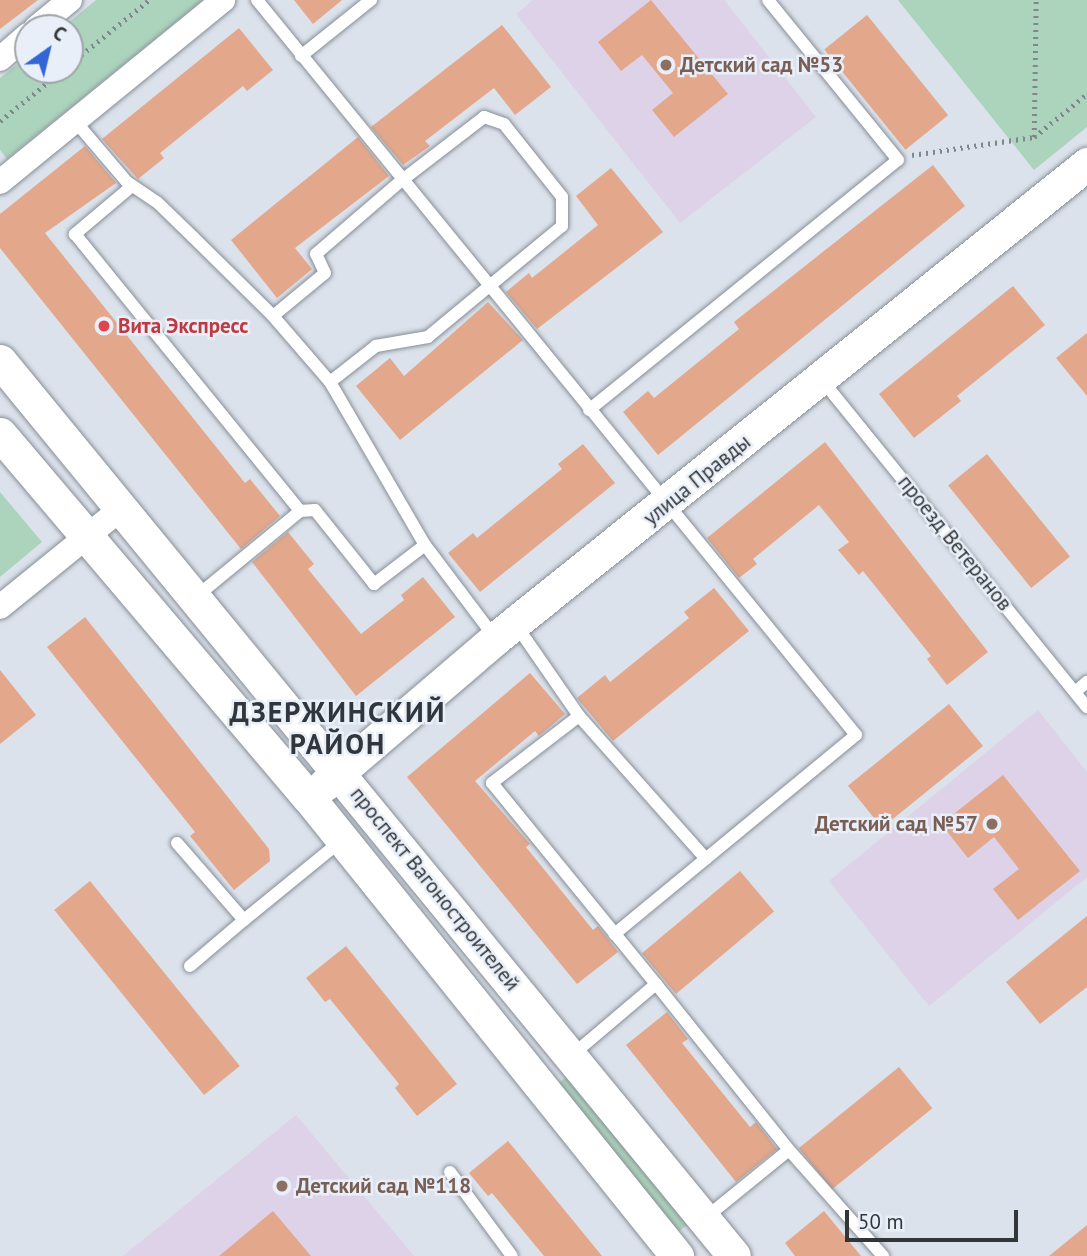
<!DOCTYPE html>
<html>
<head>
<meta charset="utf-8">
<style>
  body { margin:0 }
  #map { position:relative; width:1087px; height:1256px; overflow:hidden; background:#dbe2eb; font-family:"PT Sans",sans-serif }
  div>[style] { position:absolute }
  .education>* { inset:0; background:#ddd2e7 }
  .green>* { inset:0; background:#acd3bc; transform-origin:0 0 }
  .building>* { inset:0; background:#e3a88c; transform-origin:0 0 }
  .path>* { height:4.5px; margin-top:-2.25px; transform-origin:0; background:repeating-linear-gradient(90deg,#82868c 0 2px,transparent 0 7px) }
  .roads { filter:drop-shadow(0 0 2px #888e97) drop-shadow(0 0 2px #888e97) }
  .lane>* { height:12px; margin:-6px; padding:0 6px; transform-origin:6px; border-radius:6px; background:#fff }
  .street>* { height:24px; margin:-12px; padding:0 12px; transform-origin:12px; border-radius:12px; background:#fff }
  .secondary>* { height:33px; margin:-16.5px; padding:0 16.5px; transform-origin:16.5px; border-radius:16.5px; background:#fff }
  .dots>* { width:19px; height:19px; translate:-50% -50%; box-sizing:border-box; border:4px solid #e8eff8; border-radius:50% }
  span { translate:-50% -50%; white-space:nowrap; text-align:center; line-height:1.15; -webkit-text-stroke:5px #e8eff8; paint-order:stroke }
  .education-label { font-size:21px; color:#785e54; font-weight:700 }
  .left { translate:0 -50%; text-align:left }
  .right { translate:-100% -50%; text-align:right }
  .health-label { font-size:21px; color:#be3a42; font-weight:700 }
  .street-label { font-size:21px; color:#333639 }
  .district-label { font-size:28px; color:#31363d; font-weight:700; letter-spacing:2px }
  .north { position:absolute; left:14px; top:14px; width:70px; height:70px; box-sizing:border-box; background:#e8eff8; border:2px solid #a0a5ac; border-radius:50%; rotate:34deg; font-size:19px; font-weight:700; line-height:28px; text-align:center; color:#333639 }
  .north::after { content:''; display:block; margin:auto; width:24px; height:32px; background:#3465d4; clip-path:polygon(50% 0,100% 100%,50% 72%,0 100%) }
  .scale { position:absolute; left:845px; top:1210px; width:173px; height:32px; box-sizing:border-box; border:4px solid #333639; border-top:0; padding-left:9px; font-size:21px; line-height:24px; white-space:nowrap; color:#333639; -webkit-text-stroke:5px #e8eff8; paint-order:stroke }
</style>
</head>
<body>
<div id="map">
  <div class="education">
    <i style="clip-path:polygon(533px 0,724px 0,816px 117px,680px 223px,516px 14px)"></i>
    <i style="clip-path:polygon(1038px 710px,1087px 772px,1087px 877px,929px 1006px,829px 881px)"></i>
    <i style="clip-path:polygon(296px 1115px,414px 1256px,123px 1256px)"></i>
  </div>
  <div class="green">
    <i style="clip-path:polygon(96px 0,203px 0,7px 159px,0 150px,0 78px,28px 56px,28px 70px,70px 70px,70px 28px,62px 28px)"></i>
    <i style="clip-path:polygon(898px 0,1087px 0,1087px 127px,1034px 170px)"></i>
    <i style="clip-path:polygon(0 492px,42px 542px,0 577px)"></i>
    <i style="left:571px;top:1073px;width:191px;height:18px;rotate:51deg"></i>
  </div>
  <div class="building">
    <i style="clip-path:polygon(0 0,38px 0,0 29px)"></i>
    <i style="clip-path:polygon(294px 0,342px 0,313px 24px)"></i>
    <i style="clip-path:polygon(651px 0,728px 94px,674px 137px,652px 110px,673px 93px,642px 55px,621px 71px,598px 42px)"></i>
    <i style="left:867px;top:15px;width:129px;height:55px;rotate:51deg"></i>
    <i style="clip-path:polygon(502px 25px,551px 87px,515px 115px,494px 88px,425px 141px,430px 146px,403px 165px,371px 127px)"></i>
    <i style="clip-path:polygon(239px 28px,273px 70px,247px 91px,243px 86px,160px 153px,164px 158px,138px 179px,102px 139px)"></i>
    <i style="clip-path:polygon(358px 137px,389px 176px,295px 248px,312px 269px,277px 298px,231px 240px)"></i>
    <i style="clip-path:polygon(85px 146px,116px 183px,45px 233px,245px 483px,250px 479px,280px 516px,241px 549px,0 248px,0 214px)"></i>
    <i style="clip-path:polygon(933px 165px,965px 206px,658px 455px,623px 412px,648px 391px,654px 398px,739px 329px,734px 322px)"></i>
    <i style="clip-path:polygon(611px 168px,663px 232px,537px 329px,506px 292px,529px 273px,532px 278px,598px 225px,576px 196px)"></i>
    <i style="clip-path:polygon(1013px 286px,1045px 325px,957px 396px,961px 401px,914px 438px,879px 394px)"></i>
    <i style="clip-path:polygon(488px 302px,523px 340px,400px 440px,356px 386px,390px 358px,404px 376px)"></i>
    <i style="clip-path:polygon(1087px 333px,1087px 396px,1056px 358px)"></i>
    <i style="clip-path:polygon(825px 442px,988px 652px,947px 685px,927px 659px,931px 656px,863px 571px,859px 575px,838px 550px,849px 542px,819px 505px,753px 559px,757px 564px,739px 578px,707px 538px)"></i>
    <i style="clip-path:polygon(583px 444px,615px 483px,480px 592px,448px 553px,473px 533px,477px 538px,562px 469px,558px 464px)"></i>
    <i style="left:987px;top:454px;width:132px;height:50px;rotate:51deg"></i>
    <i style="clip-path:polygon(288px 532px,314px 564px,308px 569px,361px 634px,404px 600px,401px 595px,423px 577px,455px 617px,356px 696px,252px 562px)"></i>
    <i style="clip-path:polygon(714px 588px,749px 631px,613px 741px,577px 698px,605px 675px,610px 682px,689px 618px,684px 612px)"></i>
    <i style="clip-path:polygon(85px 617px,269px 849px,270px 861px,234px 890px,190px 836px,195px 832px,47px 647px)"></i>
    <i style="clip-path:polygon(0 670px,36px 715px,0 744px)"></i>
    <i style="clip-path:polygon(530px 673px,565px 714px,539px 736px,535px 731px,475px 781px,530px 844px,526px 847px,593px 930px,598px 926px,618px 952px,577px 984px,407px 777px)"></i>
    <i style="left:949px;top:704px;width:54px;height:130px;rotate:51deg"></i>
    <i style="clip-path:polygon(1003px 775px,1080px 871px,1018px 920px,993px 889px,1019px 869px,994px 837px,968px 858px,941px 824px)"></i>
    <i style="left:740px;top:871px;width:53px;height:128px;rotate:50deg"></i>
    <i style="left:90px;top:881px;width:238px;height:46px;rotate:51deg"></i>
    <i style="clip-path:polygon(1087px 916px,1087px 987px,1040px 1024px,1006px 982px)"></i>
    <i style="clip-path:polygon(346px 946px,457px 1084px,417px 1116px,395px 1088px,399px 1084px,330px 999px,325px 1002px,306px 978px)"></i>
    <i style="clip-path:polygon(667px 1012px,688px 1039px,682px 1043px,750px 1127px,756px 1122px,777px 1149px,736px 1182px,626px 1045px)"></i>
    <i style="left:899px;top:1067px;width:53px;height:129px;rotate:51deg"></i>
    <i style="clip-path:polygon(508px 1141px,602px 1256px,544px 1256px,492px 1193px,488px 1196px,469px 1173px)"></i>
    <i style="clip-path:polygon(273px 1211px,311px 1256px,219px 1256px)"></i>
    <i style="clip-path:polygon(824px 1211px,861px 1256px,795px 1256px,785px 1243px)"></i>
    <i style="clip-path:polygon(1087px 1225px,1087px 1256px,1049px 1256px)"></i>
  </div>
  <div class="path">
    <i style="left:70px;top:64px;width:102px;rotate:-39deg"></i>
    <i style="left:0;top:121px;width:81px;rotate:-39deg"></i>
    <i style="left:1034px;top:137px;width:137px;rotate:-89.2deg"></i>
    <i style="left:912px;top:155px;width:123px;rotate:-8.4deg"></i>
    <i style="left:1034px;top:137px;width:68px;rotate:-39.1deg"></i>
  </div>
  <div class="roads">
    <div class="lane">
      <i style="left:257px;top:0;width:948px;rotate:50.82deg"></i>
      <i style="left:856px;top:735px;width:313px;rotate:140.5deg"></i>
      <i style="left:301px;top:56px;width:90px;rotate:-38.7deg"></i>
      <i style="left:75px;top:121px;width:80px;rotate:49.6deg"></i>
      <i style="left:127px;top:182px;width:37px;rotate:34deg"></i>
      <i style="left:158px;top:203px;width:49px;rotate:44.2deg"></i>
      <i style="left:193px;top:237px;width:112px;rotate:44.6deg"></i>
      <i style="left:273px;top:316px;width:87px;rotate:49.2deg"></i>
      <i style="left:330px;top:382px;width:189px;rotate:59.8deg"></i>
      <i style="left:425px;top:545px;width:116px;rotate:53deg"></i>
      <i style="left:132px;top:186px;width:75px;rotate:139.9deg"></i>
      <i style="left:75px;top:234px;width:357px;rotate:50.9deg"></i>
      <i style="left:273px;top:316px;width:67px;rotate:-39.6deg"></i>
      <i style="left:325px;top:273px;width:21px;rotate:-115deg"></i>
      <i style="left:316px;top:254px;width:112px;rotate:-40.7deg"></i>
      <i style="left:401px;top:181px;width:105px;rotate:-37.6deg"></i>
      <i style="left:484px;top:117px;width:21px;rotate:19deg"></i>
      <i style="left:504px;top:124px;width:93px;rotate:51.5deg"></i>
      <i style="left:562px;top:197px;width:29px;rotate:90deg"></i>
      <i style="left:562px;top:226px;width:174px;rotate:140.4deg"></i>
      <i style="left:428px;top:337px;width:53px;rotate:170.2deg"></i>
      <i style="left:376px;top:346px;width:58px;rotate:142deg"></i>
      <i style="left:822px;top:380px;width:421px;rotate:51deg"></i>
      <i style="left:589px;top:410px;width:397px;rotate:-39deg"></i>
      <i style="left:898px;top:160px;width:206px;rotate:-129.1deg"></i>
      <i style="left:197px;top:596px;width:134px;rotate:-39.5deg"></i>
      <i style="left:300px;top:511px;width:15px;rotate:-4deg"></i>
      <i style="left:315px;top:510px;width:95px;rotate:51.4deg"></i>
      <i style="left:374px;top:584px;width:64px;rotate:-37.4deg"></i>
      <i style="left:516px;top:625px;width:111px;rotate:55.3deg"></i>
      <i style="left:579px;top:716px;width:110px;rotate:142.4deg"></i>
      <i style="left:492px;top:783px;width:259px;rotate:50.8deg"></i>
      <i style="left:656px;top:984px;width:111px;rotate:139.7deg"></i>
      <i style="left:1075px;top:692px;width:16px;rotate:-40deg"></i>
      <i style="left:579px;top:716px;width:191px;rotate:48.4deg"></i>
      <i style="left:177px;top:843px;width:102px;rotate:49deg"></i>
      <i style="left:244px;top:920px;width:125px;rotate:-39.2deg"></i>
      <i style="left:190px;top:966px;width:71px;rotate:-40.4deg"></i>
      <i style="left:656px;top:984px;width:213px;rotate:51.3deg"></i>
      <i style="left:450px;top:1172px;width:104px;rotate:53.6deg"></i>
      <i style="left:704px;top:1219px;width:109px;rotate:-39.1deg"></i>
      <i style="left:789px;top:1150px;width:142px;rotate:48.4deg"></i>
    </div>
    <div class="street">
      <i style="left:36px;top:28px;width:44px;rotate:-39.5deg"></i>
      <i style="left:0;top:59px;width:37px;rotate:-41deg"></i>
      <i style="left:0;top:182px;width:288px;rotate:-39.2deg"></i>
      <i style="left:0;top:607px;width:159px;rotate:-39.1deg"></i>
    </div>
    <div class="secondary">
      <i style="left:0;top:361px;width:1157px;rotate:50.64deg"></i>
      <i style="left:0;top:434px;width:477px;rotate:49.7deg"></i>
      <i style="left:309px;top:798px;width:588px;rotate:51.22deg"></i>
      <i style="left:324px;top:785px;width:226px;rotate:-40.5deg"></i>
      <i style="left:496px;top:638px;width:758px;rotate:-38.73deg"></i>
    </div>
  </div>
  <div class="dots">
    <i style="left:666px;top:65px;background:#8d6e63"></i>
    <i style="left:104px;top:326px;background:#e0444e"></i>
    <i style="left:992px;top:824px;background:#8d6e63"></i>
    <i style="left:282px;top:1186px;background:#8d6e63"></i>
  </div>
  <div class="education-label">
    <span class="left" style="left:680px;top:65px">Детский сад №53</span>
    <span class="right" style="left:978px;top:824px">Детский сад №57</span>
    <span class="left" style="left:296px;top:1186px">Детский сад №118</span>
  </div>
  <div class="health-label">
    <span class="left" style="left:118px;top:326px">Вита Экспресс</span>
  </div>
  <div class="street-label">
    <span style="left:697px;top:480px;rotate:-39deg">улица Правды</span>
    <span style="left:955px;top:543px;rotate:51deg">проезд Ветеранов</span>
    <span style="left:435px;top:889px;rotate:51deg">проспект Вагоностроителей</span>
  </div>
  <div class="district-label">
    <span style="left:338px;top:728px">ДЗЕРЖИНСКИЙ<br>РАЙОН</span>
  </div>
  <div class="north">С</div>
  <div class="scale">50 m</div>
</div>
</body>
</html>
